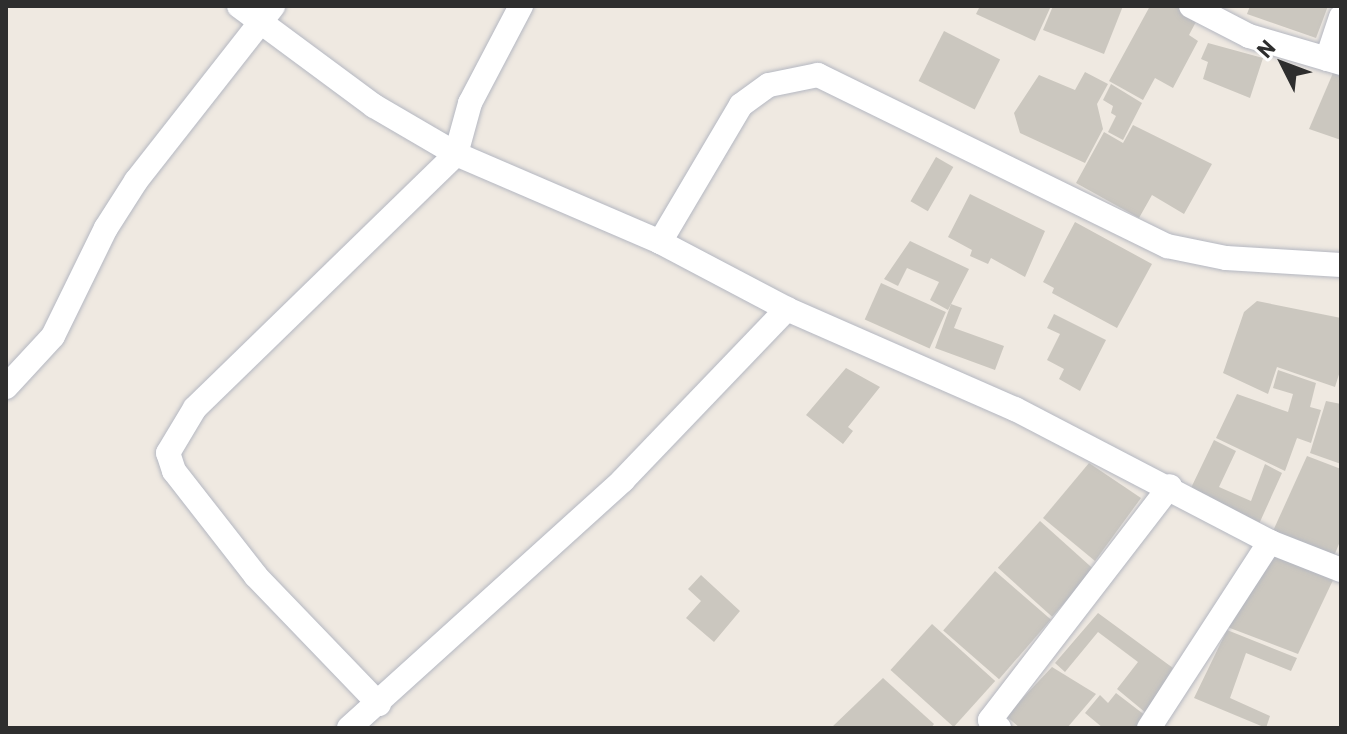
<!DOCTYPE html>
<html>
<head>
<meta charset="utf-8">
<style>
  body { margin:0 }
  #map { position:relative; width:1347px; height:734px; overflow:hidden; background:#efe9e1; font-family:Barlow,sans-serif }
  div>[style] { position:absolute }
  .building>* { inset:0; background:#cbc7bf; transform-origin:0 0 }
  .roads { filter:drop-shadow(0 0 2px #b4b7c1) drop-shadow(0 0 2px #b4b7c1) }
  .street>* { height:24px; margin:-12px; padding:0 12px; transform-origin:12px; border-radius:12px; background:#fff }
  span { translate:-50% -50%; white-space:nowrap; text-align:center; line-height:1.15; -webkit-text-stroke:7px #fff; paint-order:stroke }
  .frame { position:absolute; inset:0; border:8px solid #2e2e2e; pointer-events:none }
  .north { position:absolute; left:1243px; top:24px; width:80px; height:80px; -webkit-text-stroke:6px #fff; paint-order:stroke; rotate:312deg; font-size:22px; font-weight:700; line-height:32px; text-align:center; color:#2e2e2e }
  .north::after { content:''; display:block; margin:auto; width:28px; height:36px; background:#2e2e2e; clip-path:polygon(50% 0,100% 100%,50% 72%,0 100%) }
</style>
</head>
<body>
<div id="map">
  <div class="building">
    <i style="clip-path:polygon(980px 6px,1051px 6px,1035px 41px,976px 14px)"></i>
    <i style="clip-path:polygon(1053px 6px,1123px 6px,1104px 54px,1043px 30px)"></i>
    <i style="clip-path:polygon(1150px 6px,1176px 6px,1198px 18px,1189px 35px,1198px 41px,1173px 88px,1155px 78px,1143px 100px,1109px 81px)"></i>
    <i style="clip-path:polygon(1250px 6px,1328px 6px,1316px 38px,1247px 14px)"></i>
    <i style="left:944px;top:31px;width:63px;height:56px;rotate:27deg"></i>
    <i style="clip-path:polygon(1208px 43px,1263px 58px,1250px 98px,1203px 79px,1208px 62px,1201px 59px)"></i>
    <i style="clip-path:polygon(1336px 66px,1341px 67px,1341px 140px,1309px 129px)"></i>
    <i style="clip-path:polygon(1085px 72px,1108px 84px,1097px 104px,1103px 129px,1085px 163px,1020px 133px,1014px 113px,1039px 75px,1075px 90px)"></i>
    <i style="clip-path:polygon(1111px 84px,1142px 103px,1123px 140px,1108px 132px,1116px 116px,1111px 113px,1113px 106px,1103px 100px)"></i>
    <i style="clip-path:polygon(1133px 125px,1212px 164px,1184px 214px,1152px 195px,1139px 218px,1076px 183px,1104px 132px,1123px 143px)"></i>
    <i style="left:936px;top:157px;width:20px;height:51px;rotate:30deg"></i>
    <i style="clip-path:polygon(970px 194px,1045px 231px,1025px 277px,991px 258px,988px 264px,970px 256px,972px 250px,948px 237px)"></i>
    <i style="clip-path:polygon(1075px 222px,1152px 264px,1117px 328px,1052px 293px,1054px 288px,1043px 282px)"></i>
    <i style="clip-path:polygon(910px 241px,969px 269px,948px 310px,930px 300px,939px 282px,907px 268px,898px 286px,884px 279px)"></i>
    <i style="left:881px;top:283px;width:71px;height:40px;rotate:24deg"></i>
    <i style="clip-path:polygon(1257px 301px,1341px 318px,1341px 368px,1335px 387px,1277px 367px,1268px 394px,1223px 373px,1244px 312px)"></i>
    <i style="clip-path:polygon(951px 304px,962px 308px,954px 328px,1004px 346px,995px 370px,935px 348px)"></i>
    <i style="clip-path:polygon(1054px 314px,1106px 340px,1080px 391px,1059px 379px,1064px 369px,1047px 360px,1060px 334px,1047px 328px)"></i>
    <i style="clip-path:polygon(846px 368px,880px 387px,848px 427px,853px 431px,843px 444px,806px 415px)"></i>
    <i style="clip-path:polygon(1278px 370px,1316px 383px,1310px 407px,1321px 410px,1311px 443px,1297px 438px,1285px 471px,1216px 438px,1237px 394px,1288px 412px,1293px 394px,1273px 388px)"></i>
    <i style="clip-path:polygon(1326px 401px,1341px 404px,1341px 464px,1310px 453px)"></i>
    <i style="clip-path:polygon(1214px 440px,1236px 451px,1219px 487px,1251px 501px,1265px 464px,1282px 473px,1259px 524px,1190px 490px)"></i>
    <i style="clip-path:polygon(1307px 456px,1341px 469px,1341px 539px,1334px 556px,1273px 531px)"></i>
    <i style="clip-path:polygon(1089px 463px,1141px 498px,1095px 561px,1043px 518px)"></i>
    <i style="left:1040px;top:521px;width:73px;height:63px;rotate:42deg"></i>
    <i style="clip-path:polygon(1272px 549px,1334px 578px,1298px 654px,1222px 625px)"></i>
    <i style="left:995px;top:571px;width:74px;height:79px;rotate:41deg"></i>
    <i style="clip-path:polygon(701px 575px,740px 611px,714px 642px,686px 618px,701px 601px,688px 589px)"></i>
    <i style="clip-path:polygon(1098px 613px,1173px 668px,1146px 713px,1117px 689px,1138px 662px,1098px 632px,1065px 672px,1055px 663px)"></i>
    <i style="left:932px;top:624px;width:85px;height:62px;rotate:42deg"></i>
    <i style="clip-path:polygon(1227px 630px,1297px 658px,1291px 671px,1246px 653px,1230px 698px,1270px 716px,1266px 728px,1194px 698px)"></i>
    <i style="clip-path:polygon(1052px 667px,1096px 694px,1067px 728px,1020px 728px,1006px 716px)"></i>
    <i style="clip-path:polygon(883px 678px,934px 724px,931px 728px,832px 727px)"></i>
    <i style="clip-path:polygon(1116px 693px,1146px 716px,1138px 728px,1103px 728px,1085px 713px,1100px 695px,1108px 703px)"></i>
  </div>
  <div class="roads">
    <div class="street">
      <i style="left:239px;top:6px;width:168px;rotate:36.5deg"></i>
      <i style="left:374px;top:106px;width:95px;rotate:30.3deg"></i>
      <i style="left:456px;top:154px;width:222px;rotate:23.3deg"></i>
      <i style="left:660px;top:242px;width:144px;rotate:27.8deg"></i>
      <i style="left:787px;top:309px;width:249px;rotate:23.7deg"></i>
      <i style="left:1015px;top:409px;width:288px;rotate:27.5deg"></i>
      <i style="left:1270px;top:542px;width:76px;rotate:21.5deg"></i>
      <i style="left:1191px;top:6px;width:65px;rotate:27.3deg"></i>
      <i style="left:1249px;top:36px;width:96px;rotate:16.4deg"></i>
      <i style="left:1327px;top:59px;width:44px;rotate:-71.6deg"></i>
      <i style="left:660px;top:242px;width:159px;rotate:-59.4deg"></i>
      <i style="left:741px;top:105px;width:34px;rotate:-36deg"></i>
      <i style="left:769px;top:85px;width:50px;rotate:-11.5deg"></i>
      <i style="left:818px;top:75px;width:389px;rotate:26.1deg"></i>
      <i style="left:1167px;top:246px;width:60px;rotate:11.5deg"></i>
      <i style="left:1226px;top:258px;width:115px;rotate:3.5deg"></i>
      <i style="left:6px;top:387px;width:69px;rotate:-47.3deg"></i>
      <i style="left:53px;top:336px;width:120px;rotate:-63.9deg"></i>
      <i style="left:106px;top:228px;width:56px;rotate:-57.4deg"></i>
      <i style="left:136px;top:181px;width:222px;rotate:-51.9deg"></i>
      <i style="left:379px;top:704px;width:178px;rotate:-133.9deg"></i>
      <i style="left:256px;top:576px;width:133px;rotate:-128deg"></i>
      <i style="left:174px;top:471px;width:19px;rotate:-108deg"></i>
      <i style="left:168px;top:453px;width:52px;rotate:-59deg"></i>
      <i style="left:195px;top:408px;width:364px;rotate:-44.2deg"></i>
      <i style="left:456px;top:154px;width:53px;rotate:-74.6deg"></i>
      <i style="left:470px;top:103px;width:110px;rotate:-62.3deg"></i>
      <i style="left:349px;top:728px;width:370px;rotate:-42.1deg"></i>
      <i style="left:623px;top:480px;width:237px;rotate:-46.2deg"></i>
      <i style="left:999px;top:728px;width:12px;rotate:-138deg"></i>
      <i style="left:990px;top:720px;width:295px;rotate:-52.4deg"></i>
      <i style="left:1149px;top:728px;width:222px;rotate:-57deg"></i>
    </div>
  </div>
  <div class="frame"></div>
  <div class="north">N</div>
</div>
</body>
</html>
